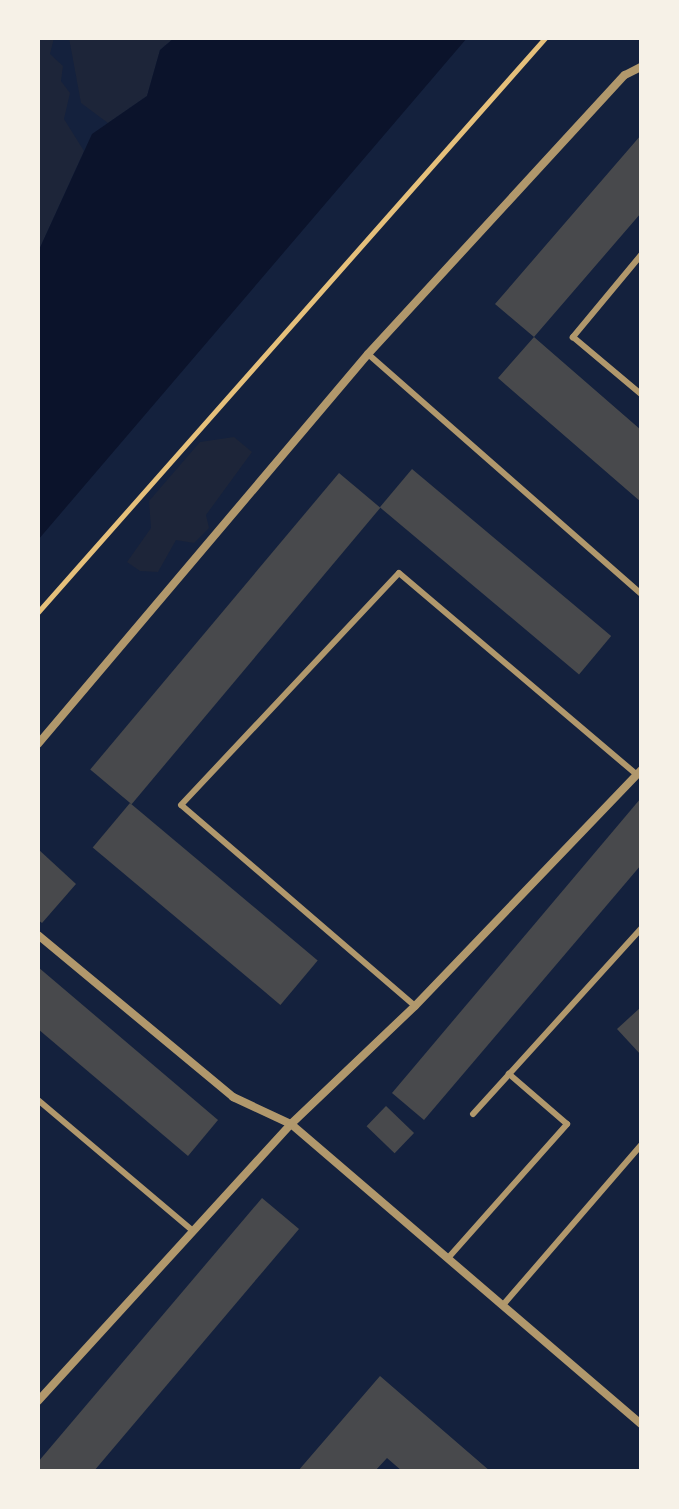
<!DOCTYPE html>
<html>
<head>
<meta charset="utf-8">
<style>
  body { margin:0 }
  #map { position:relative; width:679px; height:1509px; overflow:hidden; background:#14213d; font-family:Literata,serif }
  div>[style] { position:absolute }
  .green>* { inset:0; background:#1d2539 }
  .water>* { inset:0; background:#0b132b }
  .building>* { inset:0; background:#48494c; transform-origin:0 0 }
  .path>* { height:5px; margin:-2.5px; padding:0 2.5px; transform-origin:2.5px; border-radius:2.5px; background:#e5c07b }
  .service>* { height:6px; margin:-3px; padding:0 3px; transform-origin:3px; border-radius:3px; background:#b1986c }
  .minor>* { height:8px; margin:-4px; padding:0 4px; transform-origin:4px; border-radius:4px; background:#b1986c }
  span { translate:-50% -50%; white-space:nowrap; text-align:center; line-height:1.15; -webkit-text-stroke:8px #f6f1e7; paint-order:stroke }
  .frame { position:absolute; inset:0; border:40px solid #f6f1e7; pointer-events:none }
</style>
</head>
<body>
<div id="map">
  <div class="green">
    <i style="clip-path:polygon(38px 38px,54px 38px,50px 54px,63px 66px,61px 81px,70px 93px,64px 119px,84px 151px,38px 252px)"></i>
    <i style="clip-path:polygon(69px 38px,174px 38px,160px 50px,147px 96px,108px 123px,81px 103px)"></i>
    <i style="clip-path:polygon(234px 437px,252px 452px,206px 515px,209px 528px,194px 543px,176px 540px,158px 572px,140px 571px,127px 562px,151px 528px,149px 501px,200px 442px)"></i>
  </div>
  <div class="water">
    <i style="clip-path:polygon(174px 38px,467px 38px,38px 540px,38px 252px,92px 134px,147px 96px,160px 50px)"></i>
  </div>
  <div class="building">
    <i style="clip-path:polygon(641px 135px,641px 213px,534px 337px,641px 430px,641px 502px,498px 378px,534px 337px,495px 304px)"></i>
    <i style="left:412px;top:469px;width:260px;height:50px;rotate:40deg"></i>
    <i style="left:339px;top:473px;width:54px;height:387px;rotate:40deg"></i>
    <i style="clip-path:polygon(641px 798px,641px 865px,424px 1120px,392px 1093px)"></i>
    <i style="left:130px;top:803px;width:245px;height:58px;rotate:40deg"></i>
    <i style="clip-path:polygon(38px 849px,76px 884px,42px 923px,38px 920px)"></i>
    <i style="clip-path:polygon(38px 967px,218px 1120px,188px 1156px,38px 1029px)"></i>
    <i style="clip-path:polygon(641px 1007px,641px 1055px,617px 1029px)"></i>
    <i style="left:386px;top:1106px;width:39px;height:28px;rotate:44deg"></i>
    <i style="clip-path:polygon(262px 1198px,299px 1229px,94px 1471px,38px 1471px,38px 1462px)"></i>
    <i style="clip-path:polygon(380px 1376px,490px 1471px,402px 1471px,387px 1458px,375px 1471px,298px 1471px)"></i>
  </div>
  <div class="path">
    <i style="left:38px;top:612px;width:766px;rotate:-48.55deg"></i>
  </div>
  <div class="service">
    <i style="left:641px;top:255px;width:107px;rotate:129.7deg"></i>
    <i style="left:573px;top:337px;width:89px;rotate:40deg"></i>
    <i style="left:368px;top:354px;width:363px;rotate:41.3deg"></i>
    <i style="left:415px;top:1006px;width:308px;rotate:-139.3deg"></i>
    <i style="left:181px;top:805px;width:318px;rotate:-46.8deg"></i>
    <i style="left:399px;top:573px;width:312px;rotate:40.3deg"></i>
    <i style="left:38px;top:1100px;width:203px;rotate:40.2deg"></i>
    <i style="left:473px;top:1114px;width:250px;rotate:-47.8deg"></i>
    <i style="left:449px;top:1257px;width:178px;rotate:-48.4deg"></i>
    <i style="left:567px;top:1124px;width:77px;rotate:-139.2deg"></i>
    <i style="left:503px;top:1305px;width:211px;rotate:-49.2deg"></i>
  </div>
  <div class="minor">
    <i style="left:38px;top:744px;width:511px;rotate:-49.76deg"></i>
    <i style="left:368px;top:354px;width:379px;rotate:-47.4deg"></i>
    <i style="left:625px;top:75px;width:18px;rotate:-27deg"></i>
    <i style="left:38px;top:935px;width:254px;rotate:39.7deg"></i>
    <i style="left:233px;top:1097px;width:64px;rotate:25deg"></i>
    <i style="left:291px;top:1124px;width:461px;rotate:40.6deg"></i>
    <i style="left:38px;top:1401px;width:375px;rotate:-47.6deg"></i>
    <i style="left:291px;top:1124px;width:171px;rotate:-43.6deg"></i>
    <i style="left:415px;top:1006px;width:327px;rotate:-46.2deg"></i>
  </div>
  <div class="frame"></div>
</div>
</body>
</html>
